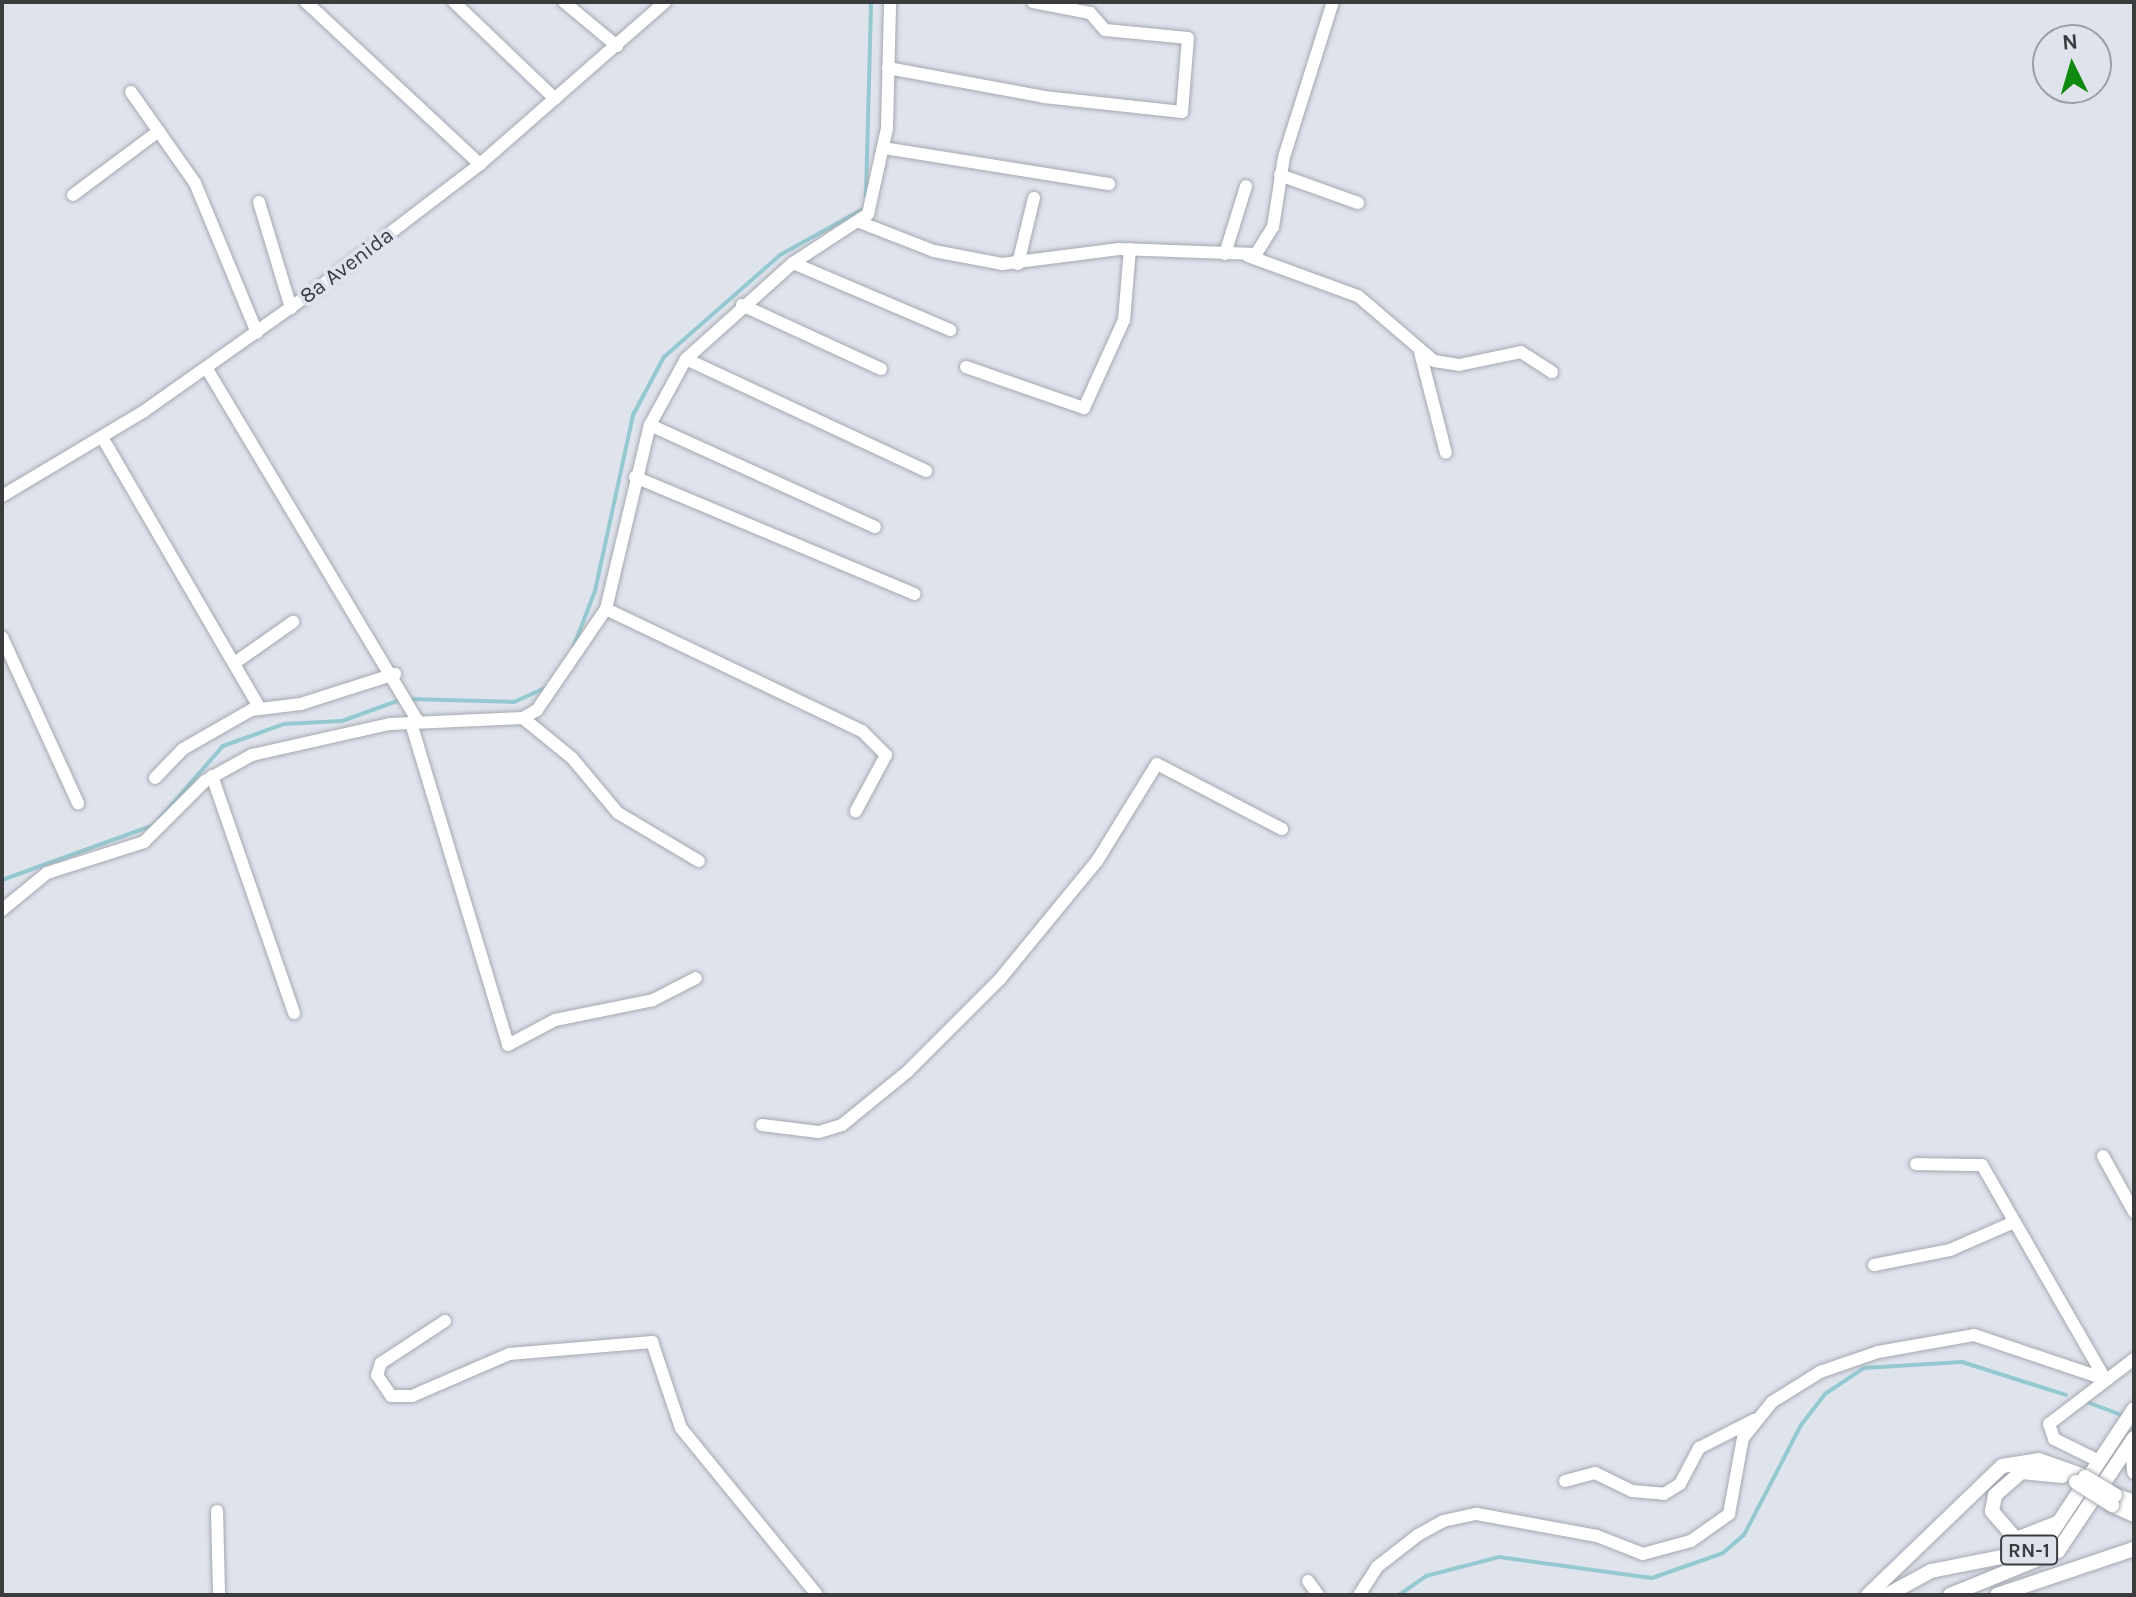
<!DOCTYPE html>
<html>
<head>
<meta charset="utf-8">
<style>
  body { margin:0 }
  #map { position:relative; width:2136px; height:1597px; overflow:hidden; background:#dfe3ec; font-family:Karla,sans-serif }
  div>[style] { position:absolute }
  .stream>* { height:4px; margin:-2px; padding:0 2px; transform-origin:2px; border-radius:2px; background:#95c9d0 }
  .roads { filter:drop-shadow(0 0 2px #a4a8b0) drop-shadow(0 0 2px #a4a8b0) }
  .minor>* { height:12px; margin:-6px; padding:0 6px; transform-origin:6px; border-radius:6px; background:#fff }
  .major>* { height:14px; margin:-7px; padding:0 7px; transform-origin:7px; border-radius:7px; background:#fff }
  .bridges { filter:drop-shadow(0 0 2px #a4a8b0) drop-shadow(0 0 2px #a4a8b0) }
  .major-bridge>* { height:14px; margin:-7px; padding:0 7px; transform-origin:7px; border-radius:7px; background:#fff }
  span { translate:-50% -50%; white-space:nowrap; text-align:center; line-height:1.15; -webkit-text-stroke:8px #dfe3ec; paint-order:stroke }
  .shield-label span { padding:2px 6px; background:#dfe3ec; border:2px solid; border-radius:6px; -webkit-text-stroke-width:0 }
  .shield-label { font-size:20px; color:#3a3c3f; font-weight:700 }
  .street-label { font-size:22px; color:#3a3c3f }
  .frame { position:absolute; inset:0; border:4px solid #3a3c3f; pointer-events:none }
  .north { position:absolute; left:2032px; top:24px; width:80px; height:80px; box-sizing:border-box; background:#dfe3ec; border:2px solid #9da0a7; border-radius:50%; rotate:355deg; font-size:22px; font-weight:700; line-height:32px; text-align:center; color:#3a3c3f }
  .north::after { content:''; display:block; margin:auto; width:28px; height:36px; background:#0f890f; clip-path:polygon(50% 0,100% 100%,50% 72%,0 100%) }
</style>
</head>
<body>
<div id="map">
  <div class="stream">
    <i style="left:866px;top:196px;width:194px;rotate:-88.5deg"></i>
    <i style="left:573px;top:648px;width:61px;rotate:-68.9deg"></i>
    <i style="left:595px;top:591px;width:180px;rotate:-77.8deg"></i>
    <i style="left:633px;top:415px;width:66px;rotate:-61.9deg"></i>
    <i style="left:664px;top:357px;width:154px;rotate:-41.3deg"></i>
    <i style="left:780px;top:255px;width:97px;rotate:-28.9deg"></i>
    <i style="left:409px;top:699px;width:105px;rotate:1.6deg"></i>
    <i style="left:514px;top:702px;width:34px;rotate:-24deg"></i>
    <i style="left:2px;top:880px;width:162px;rotate:-19.9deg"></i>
    <i style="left:154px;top:825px;width:105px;rotate:-48.9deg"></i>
    <i style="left:223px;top:746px;width:65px;rotate:-19.8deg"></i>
    <i style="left:284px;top:724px;width:58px;rotate:-3deg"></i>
    <i style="left:342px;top:721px;width:62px;rotate:-19.9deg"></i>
    <i style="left:2084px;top:1401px;width:46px;rotate:20.4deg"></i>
    <i style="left:1399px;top:1595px;width:33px;rotate:-35deg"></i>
    <i style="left:1426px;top:1576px;width:75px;rotate:-14.6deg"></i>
    <i style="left:1499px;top:1557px;width:154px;rotate:7.8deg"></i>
    <i style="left:1652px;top:1578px;width:75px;rotate:-19.4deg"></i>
    <i style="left:1723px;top:1553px;width:28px;rotate:-41deg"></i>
    <i style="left:1744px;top:1535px;width:124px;rotate:-62.6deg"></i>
    <i style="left:1801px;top:1425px;width:39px;rotate:-52deg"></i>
    <i style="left:1825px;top:1394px;width:47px;rotate:-33.7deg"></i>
    <i style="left:1864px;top:1368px;width:98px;rotate:-3.5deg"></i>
    <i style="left:1962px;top:1362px;width:109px;rotate:17.6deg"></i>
  </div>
  <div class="roads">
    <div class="minor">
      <i style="left:306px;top:2px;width:238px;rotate:43deg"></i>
      <i style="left:454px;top:2px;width:140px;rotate:43.8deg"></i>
      <i style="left:564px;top:2px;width:69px;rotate:39.7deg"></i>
      <i style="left:888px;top:68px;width:159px;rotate:10.5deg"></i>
      <i style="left:1044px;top:97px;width:139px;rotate:6.2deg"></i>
      <i style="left:1182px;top:112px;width:74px;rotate:-85.4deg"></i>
      <i style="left:1188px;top:38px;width:83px;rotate:-174.5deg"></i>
      <i style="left:1105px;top:30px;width:23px;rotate:-131deg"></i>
      <i style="left:1090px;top:13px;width:58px;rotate:-169.1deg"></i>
      <i style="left:131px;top:92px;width:111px;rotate:54.9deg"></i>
      <i style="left:195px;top:183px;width:162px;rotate:67.5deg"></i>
      <i style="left:884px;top:148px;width:228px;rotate:9.1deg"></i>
      <i style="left:1280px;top:175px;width:83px;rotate:19.7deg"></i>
      <i style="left:73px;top:195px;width:107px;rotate:-36.7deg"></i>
      <i style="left:259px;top:202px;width:111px;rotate:73.2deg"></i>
      <i style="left:862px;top:223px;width:77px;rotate:21.3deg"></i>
      <i style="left:934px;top:251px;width:69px;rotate:10.8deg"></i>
      <i style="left:1002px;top:264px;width:118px;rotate:-7.3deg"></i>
      <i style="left:1119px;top:249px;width:137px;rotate:2.1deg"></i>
      <i style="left:1256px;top:254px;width:32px;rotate:-58deg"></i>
      <i style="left:1273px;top:227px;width:71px;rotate:-81.1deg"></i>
      <i style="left:1284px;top:157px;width:163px;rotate:-72.5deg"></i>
      <i style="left:1225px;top:254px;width:71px;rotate:-72.8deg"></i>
      <i style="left:1248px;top:256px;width:117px;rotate:20deg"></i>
      <i style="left:1358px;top:296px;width:100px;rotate:40.5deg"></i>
      <i style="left:1434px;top:361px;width:25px;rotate:9deg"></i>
      <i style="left:1459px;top:365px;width:63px;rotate:-11.8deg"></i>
      <i style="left:1521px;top:352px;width:37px;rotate:33deg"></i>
      <i style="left:793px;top:263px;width:171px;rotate:23.1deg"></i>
      <i style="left:1018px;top:264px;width:68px;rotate:-76.4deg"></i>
      <i style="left:742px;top:305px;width:153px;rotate:24.7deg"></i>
      <i style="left:1420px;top:352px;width:104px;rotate:75.6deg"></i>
      <i style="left:686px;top:359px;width:265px;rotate:25deg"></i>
      <i style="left:966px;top:367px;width:125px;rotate:19.2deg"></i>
      <i style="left:1084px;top:408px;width:97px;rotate:-65.6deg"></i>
      <i style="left:1124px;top:320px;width:71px;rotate:-85.2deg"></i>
      <i style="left:207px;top:369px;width:410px;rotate:59.1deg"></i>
      <i style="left:650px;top:425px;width:247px;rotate:24.4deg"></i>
      <i style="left:102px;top:437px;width:312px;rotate:59.8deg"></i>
      <i style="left:635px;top:477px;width:303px;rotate:22.7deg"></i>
      <i style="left:2px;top:496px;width:164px;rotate:-30.8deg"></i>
      <i style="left:143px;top:412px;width:214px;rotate:-35.3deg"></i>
      <i style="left:318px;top:288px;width:204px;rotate:-37.4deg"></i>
      <i style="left:480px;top:164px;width:246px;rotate:-41.2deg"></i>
      <i style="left:606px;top:609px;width:284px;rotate:25.5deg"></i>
      <i style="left:862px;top:731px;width:34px;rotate:45deg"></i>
      <i style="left:886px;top:755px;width:64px;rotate:118.2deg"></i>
      <i style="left:2px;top:637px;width:183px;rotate:65.4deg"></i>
      <i style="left:236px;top:662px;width:70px;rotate:-35.1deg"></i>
      <i style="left:523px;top:718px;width:63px;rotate:39.2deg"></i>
      <i style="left:572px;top:758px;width:72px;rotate:50.1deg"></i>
      <i style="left:618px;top:813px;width:94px;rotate:30.7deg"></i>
      <i style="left:411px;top:723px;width:336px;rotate:73.2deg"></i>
      <i style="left:508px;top:1045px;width:53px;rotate:-28deg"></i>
      <i style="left:555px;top:1020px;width:100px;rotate:-11.5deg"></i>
      <i style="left:653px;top:1000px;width:48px;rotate:-27.1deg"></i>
      <i style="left:212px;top:776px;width:251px;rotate:70.9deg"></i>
      <i style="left:155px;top:778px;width:40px;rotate:-46deg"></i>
      <i style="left:183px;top:749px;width:78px;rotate:-29.8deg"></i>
      <i style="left:251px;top:710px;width:50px;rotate:-6.8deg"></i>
      <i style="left:301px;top:704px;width:99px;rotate:-17.7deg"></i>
      <i style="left:2px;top:910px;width:58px;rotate:-39.4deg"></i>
      <i style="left:47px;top:873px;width:102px;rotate:-17.7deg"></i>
      <i style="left:144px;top:842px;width:86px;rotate:-45deg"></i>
      <i style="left:205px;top:781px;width:54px;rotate:-29deg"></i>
      <i style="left:252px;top:755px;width:141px;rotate:-12.7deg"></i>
      <i style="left:390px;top:724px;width:133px;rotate:-2.6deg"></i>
      <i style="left:523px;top:718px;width:16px;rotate:-30deg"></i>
      <i style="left:537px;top:710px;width:122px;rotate:-55.7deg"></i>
      <i style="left:606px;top:609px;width:189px;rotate:-76.6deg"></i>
      <i style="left:650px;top:425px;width:75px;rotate:-61.4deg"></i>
      <i style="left:686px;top:359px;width:144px;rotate:-41.9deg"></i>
      <i style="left:793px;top:263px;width:90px;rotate:-33.2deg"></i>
      <i style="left:868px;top:214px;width:88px;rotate:-77.5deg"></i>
      <i style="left:887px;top:128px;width:126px;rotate:-88.6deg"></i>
      <i style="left:762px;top:1125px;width:57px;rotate:7deg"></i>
      <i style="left:819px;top:1132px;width:24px;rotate:-17deg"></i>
      <i style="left:842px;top:1125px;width:84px;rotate:-39.2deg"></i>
      <i style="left:907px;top:1072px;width:132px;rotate:-45deg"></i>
      <i style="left:1000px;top:979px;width:153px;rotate:-50.6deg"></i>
      <i style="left:1097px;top:861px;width:114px;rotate:-58.3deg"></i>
      <i style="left:1157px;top:764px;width:141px;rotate:27.5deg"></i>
      <i style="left:2103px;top:1156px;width:64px;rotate:61deg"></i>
      <i style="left:1916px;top:1164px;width:66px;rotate:0.9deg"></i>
      <i style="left:1982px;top:1165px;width:247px;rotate:60.1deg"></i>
      <i style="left:1874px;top:1265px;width:77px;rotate:-11.2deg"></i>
      <i style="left:1950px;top:1250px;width:70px;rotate:-23.6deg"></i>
      <i style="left:445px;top:1321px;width:77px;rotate:146.7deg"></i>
      <i style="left:381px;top:1363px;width:13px;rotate:108deg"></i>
      <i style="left:377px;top:1375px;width:25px;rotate:56deg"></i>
      <i style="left:391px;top:1396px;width:21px"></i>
      <i style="left:412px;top:1396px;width:106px;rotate:-23.4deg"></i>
      <i style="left:509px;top:1354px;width:144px;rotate:-4.8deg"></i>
      <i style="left:652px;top:1342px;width:91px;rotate:71.4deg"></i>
      <i style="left:681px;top:1428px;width:215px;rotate:50.8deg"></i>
      <i style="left:2099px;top:1461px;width:50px;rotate:-153.9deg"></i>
      <i style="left:2054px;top:1439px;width:16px;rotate:-108deg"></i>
      <i style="left:2049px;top:1424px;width:107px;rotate:-37.4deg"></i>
      <i style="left:1565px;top:1481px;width:31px;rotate:-15deg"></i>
      <i style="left:1595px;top:1473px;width:41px;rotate:25.9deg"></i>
      <i style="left:1632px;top:1491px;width:32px;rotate:5deg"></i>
      <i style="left:1664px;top:1494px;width:19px;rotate:-32deg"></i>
      <i style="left:1680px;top:1484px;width:41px;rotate:-62.2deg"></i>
      <i style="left:1699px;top:1448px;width:62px;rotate:-27deg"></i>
      <i style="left:217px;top:1511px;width:84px;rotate:88.6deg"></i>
      <i style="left:1308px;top:1581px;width:17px;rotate:54deg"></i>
      <i style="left:1359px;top:1595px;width:33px;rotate:-57deg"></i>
      <i style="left:1377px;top:1567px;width:52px;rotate:-38deg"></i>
      <i style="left:1418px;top:1535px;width:29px;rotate:-29deg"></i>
      <i style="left:1443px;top:1521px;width:35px;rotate:-12deg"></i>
      <i style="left:1477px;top:1514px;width:122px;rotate:10.4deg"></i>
      <i style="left:1597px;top:1536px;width:49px;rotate:21.4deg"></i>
      <i style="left:1643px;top:1554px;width:50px;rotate:-15.2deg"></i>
      <i style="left:1691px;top:1541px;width:47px;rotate:-35.4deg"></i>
      <i style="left:1729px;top:1514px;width:77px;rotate:-79.6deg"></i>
      <i style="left:1743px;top:1438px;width:46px;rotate:-51.1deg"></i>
      <i style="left:1772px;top:1402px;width:57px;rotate:-32deg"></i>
      <i style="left:1820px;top:1372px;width:61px;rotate:-19deg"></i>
      <i style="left:1878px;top:1352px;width:97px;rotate:-10deg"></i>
      <i style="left:1974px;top:1335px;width:138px;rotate:18.6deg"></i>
    </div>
    <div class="major">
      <i style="left:2132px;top:1441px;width:31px;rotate:86deg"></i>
      <i style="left:2115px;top:1495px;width:20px;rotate:20deg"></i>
      <i style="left:2112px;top:1505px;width:24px;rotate:24deg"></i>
      <i style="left:2057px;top:1523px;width:44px;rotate:158.7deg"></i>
      <i style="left:2016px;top:1539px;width:37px;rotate:-131deg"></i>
      <i style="left:1992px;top:1511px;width:16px;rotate:-79deg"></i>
      <i style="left:1995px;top:1495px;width:35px;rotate:-41deg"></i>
      <i style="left:2021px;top:1472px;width:42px;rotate:5.4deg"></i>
      <i style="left:1868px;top:1595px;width:186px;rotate:-43.9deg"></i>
      <i style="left:2002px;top:1466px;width:37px;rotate:-9deg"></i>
      <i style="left:2039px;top:1460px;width:45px;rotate:19.7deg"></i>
      <i style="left:1887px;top:1595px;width:50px;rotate:-28.6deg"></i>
      <i style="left:1931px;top:1571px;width:93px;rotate:-11.2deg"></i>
      <i style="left:2022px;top:1553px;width:28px;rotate:-27deg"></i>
      <i style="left:2047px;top:1540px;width:157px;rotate:-56.4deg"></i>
      <i style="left:1950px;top:1595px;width:117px;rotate:-22.2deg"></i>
      <i style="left:2058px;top:1551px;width:136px;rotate:-56.1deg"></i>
      <i style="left:1997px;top:1595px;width:145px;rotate:-18.6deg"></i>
    </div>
  </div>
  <div class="bridges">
    <div class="major-bridge">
      <i style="left:2085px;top:1477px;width:35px;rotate:31deg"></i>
      <i style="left:2076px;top:1482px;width:43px;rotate:32.6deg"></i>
    </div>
  </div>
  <div class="shield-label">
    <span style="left:2029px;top:1550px">RN-1</span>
  </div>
  <div class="street-label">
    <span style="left:347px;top:266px;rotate:-37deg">8a Avenida</span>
  </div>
  <div class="frame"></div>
  <div class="north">N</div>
</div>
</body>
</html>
